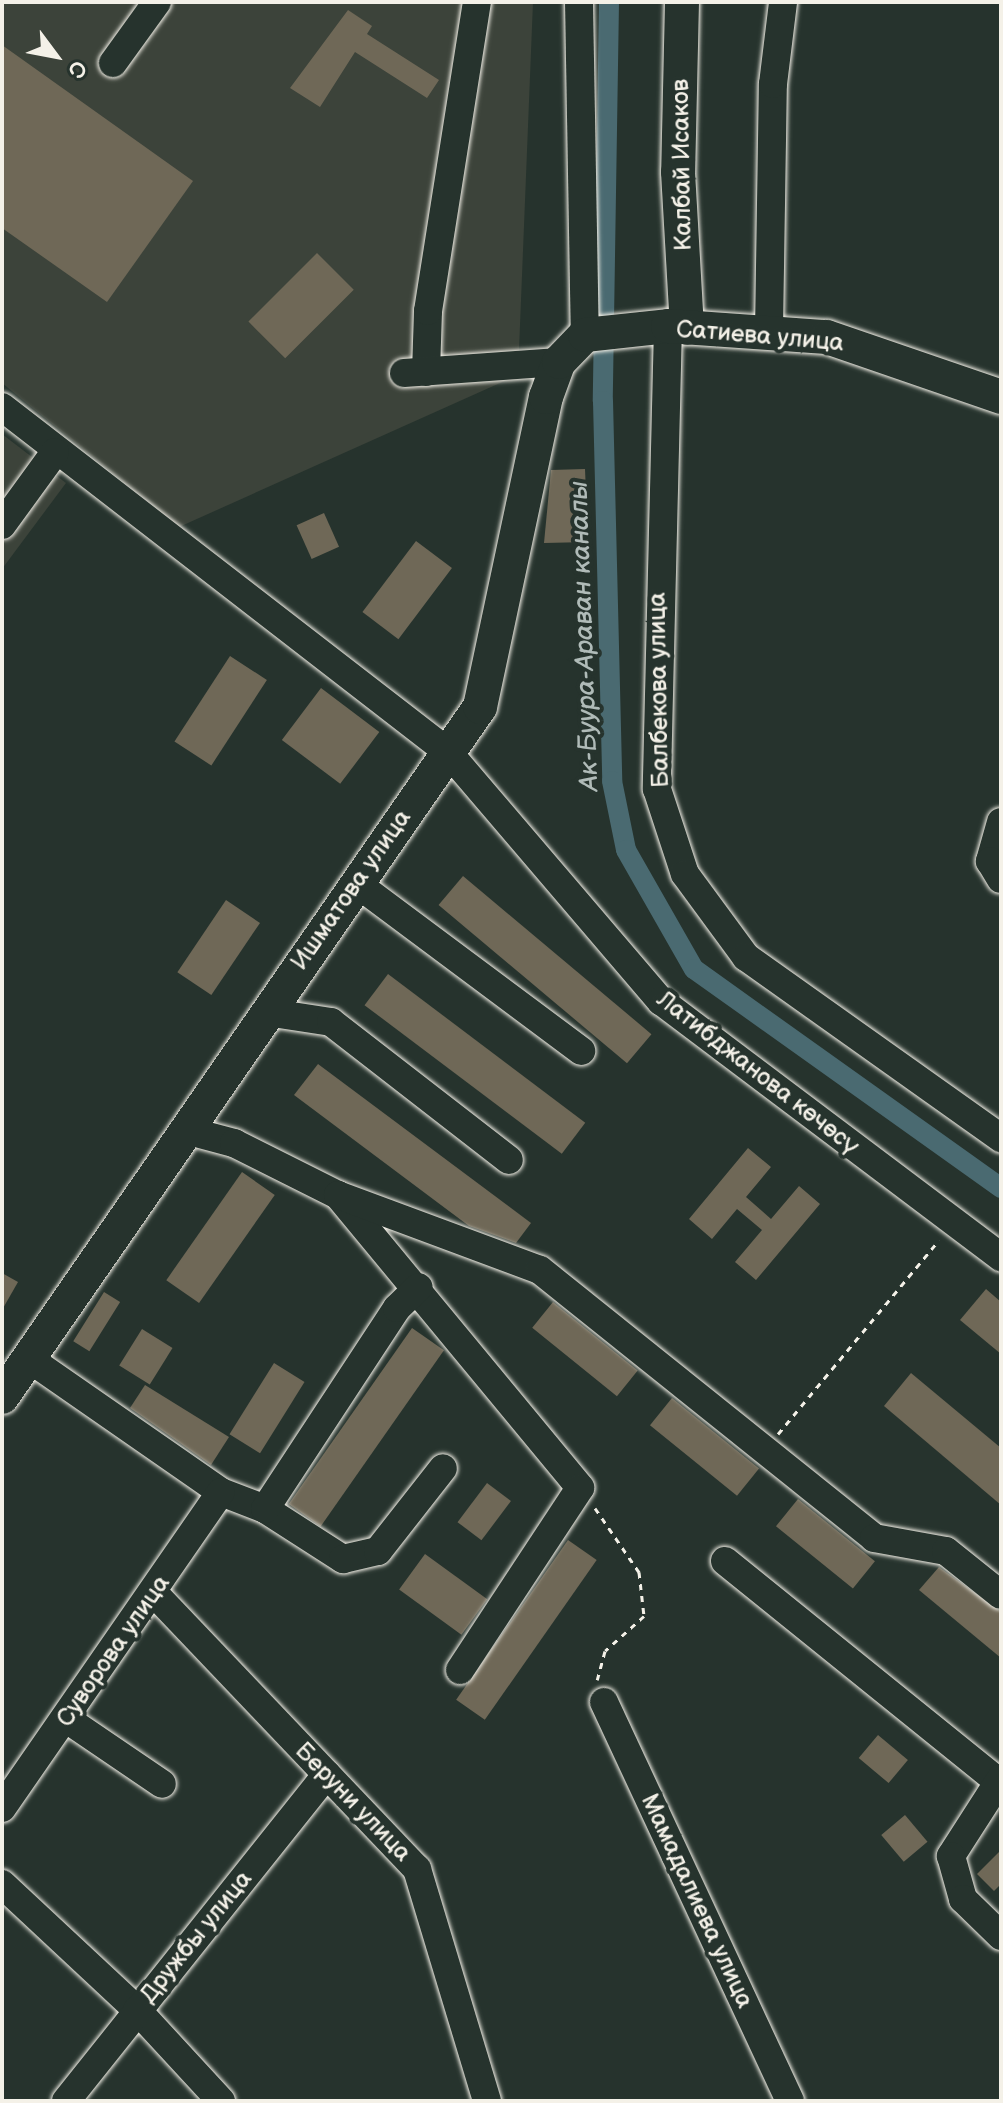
<!DOCTYPE html>
<html>
<head>
<meta charset="utf-8">
<style>
  body { margin:0 }
  #map { position:relative; width:1003px; height:2103px; overflow:hidden; background:#26332d; font-family:"Balsamiq Sans",sans-serif }
  div>[style] { position:absolute }
  .built>* { inset:0; background:#3c433a }
  .canal>* { height:20px; margin:-10px; padding:0 10px; transform-origin:10px; border-radius:10px; background:#4a6a71 }
  .building>* { inset:0; background:#6f6857; transform-origin:0 0 }
  .path>* { height:3px; margin-top:-1.5px; transform-origin:0; background:repeating-linear-gradient(90deg,#f4f1e8 0 6px,transparent 0 12px) }
  .roads { filter:drop-shadow(0 0 2px #f4f1e8) drop-shadow(0 0 2px #f4f1e8) }
  .minor>* { height:28px; margin:-14px; padding:0 14px; transform-origin:14px; border-radius:14px; background:#26332d }
  .major>* { height:34px; margin:-17px; padding:0 17px; transform-origin:17px; border-radius:17px; background:#26332d }
  span { translate:-50% -50%; white-space:nowrap; text-align:center; line-height:1.15; -webkit-text-stroke:8px #26332d; paint-order:stroke }
  .street-label { font-size:24px; color:#f4f1e8 }
  .water-label { font-size:26px; color:#b0bbb8; font-style:italic }
  .frame { position:absolute; inset:0; border:4px solid #f4f1e8; pointer-events:none }
  .north { position:absolute; left:16px; top:16px; width:80px; height:80px; -webkit-text-stroke:6px #26332d; paint-order:stroke; rotate:122deg; font-size:22px; font-weight:700; line-height:32px; text-align:center; color:#f4f1e8 }
  .north::after { content:''; display:block; margin:auto; width:28px; height:36px; background:#f4f1e8; clip-path:polygon(50% 0,100% 100%,50% 72%,0 100%) }
</style>
</head>
<body>
<div id="map">
  <div class="built">
    <i style="clip-path:polygon(2px 2px,533px 2px,518px 375px,179px 527px,2px 383px)"></i>
    <i style="clip-path:polygon(2px 434px,66px 483px,2px 569px)"></i>
  </div>
  <div class="canal">
    <i style="left:609px;top:2px;width:399px;rotate:90.9deg"></i>
    <i style="left:603px;top:401px;width:380px;rotate:88.6deg"></i>
    <i style="left:612px;top:781px;width:70px;rotate:78.5deg"></i>
    <i style="left:626px;top:850px;width:137px;rotate:60.3deg"></i>
    <i style="left:694px;top:969px;width:377px;rotate:35.5deg"></i>
  </div>
  <div class="building">
    <i style="clip-path:polygon(348px 10px,372px 26px,367px 34px,439px 80px,427px 98px,355px 52px,320px 107px,290px 88px)"></i>
    <i style="clip-path:polygon(2px 45px,193px 181px,107px 302px,2px 228px)"></i>
    <i style="left:317px;top:253px;width:52px;height:97px;rotate:45deg"></i>
    <i style="clip-path:polygon(585px 469px,588px 542px,544px 543px,551px 470px)"></i>
    <i style="left:324px;top:513px;width:37px;height:30px;rotate:66deg"></i>
    <i style="left:416px;top:541px;width:45px;height:89px;rotate:37deg"></i>
    <i style="left:230px;top:656px;width:44px;height:102px;rotate:33deg"></i>
    <i style="left:321px;top:688px;width:73px;height:65px;rotate:37deg"></i>
    <i style="left:463px;top:876px;width:246px;height:38px;rotate:40deg"></i>
    <i style="left:226px;top:900px;width:41px;height:87px;rotate:34deg"></i>
    <i style="left:388px;top:974px;width:247px;height:39px;rotate:37deg"></i>
    <i style="clip-path:polygon(318px 1064px,531px 1223px,516px 1243px,469px 1226px,294px 1095px)"></i>
    <i style="clip-path:polygon(748px 1148px,771px 1167px,746px 1197px,771px 1219px,799px 1186px,820px 1204px,756px 1280px,735px 1262px,762px 1230px,737px 1209px,712px 1239px,689px 1219px)"></i>
    <i style="left:242px;top:1172px;width:40px;height:132px;rotate:35deg"></i>
    <i style="clip-path:polygon(2px 1273px,18px 1282px,2px 1310px)"></i>
    <i style="clip-path:polygon(986px 1289px,1001px 1302px,1001px 1354px,960px 1320px)"></i>
    <i style="left:104px;top:1292px;width:19px;height:58px;rotate:32deg"></i>
    <i style="left:553px;top:1302px;width:109px;height:33px;rotate:39deg"></i>
    <i style="left:412px;top:1328px;width:39px;height:215px;rotate:35deg"></i>
    <i style="left:142px;top:1329px;width:36px;height:43px;rotate:32deg"></i>
    <i style="left:274px;top:1363px;width:36px;height:84px;rotate:32deg"></i>
    <i style="clip-path:polygon(911px 1373px,1001px 1448px,1001px 1505px,884px 1406px)"></i>
    <i style="clip-path:polygon(145px 1385px,229px 1437px,211px 1465px,130px 1408px)"></i>
    <i style="left:672px;top:1398px;width:112px;height:35px;rotate:39deg"></i>
    <i style="left:487px;top:1483px;width:30px;height:49px;rotate:37deg"></i>
    <i style="left:798px;top:1499px;width:99px;height:35px;rotate:39deg"></i>
    <i style="left:568px;top:1540px;width:35px;height:195px;rotate:35deg"></i>
    <i style="left:425px;top:1554px;width:77px;height:44px;rotate:36deg"></i>
    <i style="clip-path:polygon(939px 1567px,1001px 1612px,1001px 1658px,919px 1590px)"></i>
    <i style="left:878px;top:1735px;width:39px;height:30px;rotate:40deg"></i>
    <i style="left:905px;top:1815px;width:35px;height:31px;rotate:50deg"></i>
    <i style="clip-path:polygon(1001px 1850px,1001px 1884px,994px 1891px,977px 1874px)"></i>
  </div>
  <div class="path">
    <i style="left:778px;top:1434px;width:252px;rotate:-50.3deg"></i>
    <i style="left:595px;top:1508px;width:78px;rotate:55.5deg"></i>
    <i style="left:639px;top:1572px;width:44px;rotate:83.5deg"></i>
    <i style="left:644px;top:1616px;width:52px;rotate:138.1deg"></i>
    <i style="left:605px;top:1651px;width:30px;rotate:105deg"></i>
  </div>
  <div class="roads">
    <div class="minor">
      <i style="left:579px;top:2px;width:333px;rotate:89deg"></i>
      <i style="left:113px;top:63px;width:75px;rotate:-54.2deg"></i>
      <i style="left:668px;top:326px;width:463px;rotate:91.4deg"></i>
      <i style="left:657px;top:789px;width:89px;rotate:71.8deg"></i>
      <i style="left:685px;top:874px;width:103px;rotate:53.7deg"></i>
      <i style="left:746px;top:957px;width:313px;rotate:35.4deg"></i>
      <i style="left:769px;top:331px;width:247px;rotate:-89.1deg"></i>
      <i style="left:773px;top:84px;width:83px;rotate:-83deg"></i>
      <i style="left:426px;top:372px;width:61px;rotate:-88.1deg"></i>
      <i style="left:428px;top:311px;width:313px;rotate:-81deg"></i>
      <i style="left:404px;top:373px;width:155px;rotate:-4.1deg"></i>
      <i style="left:2px;top:407px;width:564px;rotate:37.72deg"></i>
      <i style="left:448px;top:752px;width:328px;rotate:49.5deg"></i>
      <i style="left:661px;top:1001px;width:426px;rotate:37deg"></i>
      <i style="left:2px;top:525px;width:90px;rotate:-54deg"></i>
      <i style="left:1001px;top:822px;width:41px;rotate:105.8deg"></i>
      <i style="left:990px;top:861px;width:21px;rotate:59deg"></i>
      <i style="left:356px;top:883px;width:281px;rotate:36.7deg"></i>
      <i style="left:266px;top:1012px;width:66px;rotate:8.7deg"></i>
      <i style="left:331px;top:1022px;width:225px;rotate:37.8deg"></i>
      <i style="left:185px;top:1130px;width:51px;rotate:14.9deg"></i>
      <i style="left:234px;top:1143px;width:116px;rotate:26.6deg"></i>
      <i style="left:338px;top:1195px;width:380px;rotate:50.4deg"></i>
      <i style="left:580px;top:1488px;width:218px;rotate:123.4deg"></i>
      <i style="left:338px;top:1195px;width:215px;rotate:20.4deg"></i>
      <i style="left:540px;top:1270px;width:428px;rotate:38.7deg"></i>
      <i style="left:874px;top:1538px;width:73px;rotate:10.2deg"></i>
      <i style="left:946px;top:1551px;width:70px;rotate:38.7deg"></i>
      <i style="left:28px;top:1358px;width:235px;rotate:34.8deg"></i>
      <i style="left:221px;top:1492px;width:47px;rotate:21.1deg"></i>
      <i style="left:265px;top:1509px;width:93px;rotate:32.7deg"></i>
      <i style="left:343px;top:1559px;width:36px;rotate:-13deg"></i>
      <i style="left:378px;top:1551px;width:105px;rotate:-51.9deg"></i>
      <i style="left:265px;top:1509px;width:240px;rotate:-56.7deg"></i>
      <i style="left:397px;top:1308px;width:30px;rotate:-44deg"></i>
      <i style="left:725px;top:1561px;width:352px;rotate:38.9deg"></i>
      <i style="left:155px;top:1594px;width:380px;rotate:46.4deg"></i>
      <i style="left:417px;top:1869px;width:242px;rotate:73.2deg"></i>
      <i style="left:604px;top:1702px;width:440px;rotate:65deg"></i>
      <i style="left:65px;top:1718px;width:117px;rotate:34.2deg"></i>
      <i style="left:1001px;top:1778px;width:93px;rotate:122.7deg"></i>
      <i style="left:951px;top:1856px;width:45px;rotate:74.4deg"></i>
      <i style="left:963px;top:1899px;width:53px;rotate:44.2deg"></i>
      <i style="left:2px;top:1808px;width:384px;rotate:-55.3deg"></i>
      <i style="left:2px;top:1884px;width:185px;rotate:43deg"></i>
      <i style="left:137px;top:2010px;width:124px;rotate:47.3deg"></i>
      <i style="left:66px;top:2101px;width:418px;rotate:-51.4deg"></i>
    </div>
    <div class="major">
      <i style="left:682px;top:2px;width:170px;rotate:91.3deg"></i>
      <i style="left:678px;top:172px;width:156px;rotate:86.7deg"></i>
      <i style="left:2px;top:1397px;width:839px;rotate:-55.29deg"></i>
      <i style="left:480px;top:707px;width:317px;rotate:-78deg"></i>
      <i style="left:546px;top:397px;width:37px;rotate:-70deg"></i>
      <i style="left:559px;top:362px;width:37px;rotate:-46deg"></i>
      <i style="left:585px;top:335px;width:83px;rotate:-6.2deg"></i>
      <i style="left:668px;top:326px;width:159px;rotate:4deg"></i>
      <i style="left:827px;top:337px;width:184px;rotate:19deg"></i>
    </div>
  </div>
  <div class="street-label">
    <span style="left:682px;top:165px;rotate:-91deg">Калбай Исаков</span>
    <span style="left:760px;top:336px;rotate:5deg">Сатиева улица</span>
    <span style="left:659px;top:690px;rotate:-91deg">Балбекова улица</span>
    <span style="left:351px;top:890px;rotate:-55deg">Ишматова улица</span>
    <span style="left:758px;top:1073px;rotate:38deg">Латибджанова көчөсү</span>
    <span style="left:113px;top:1651px;rotate:-55deg">Суворова улица</span>
    <span style="left:353px;top:1802px;rotate:46deg">Беруни улица</span>
    <span style="left:697px;top:1901px;rotate:65deg">Мамадалиева улица</span>
    <span style="left:196px;top:1937px;rotate:-51deg">Дружбы улица</span>
  </div>
  <div class="water-label">
    <span style="left:585px;top:636px;rotate:-92deg">Ак-Буура-Араван каналы</span>
  </div>
  <div class="frame"></div>
  <div class="north">С</div>
</div>
</body>
</html>
